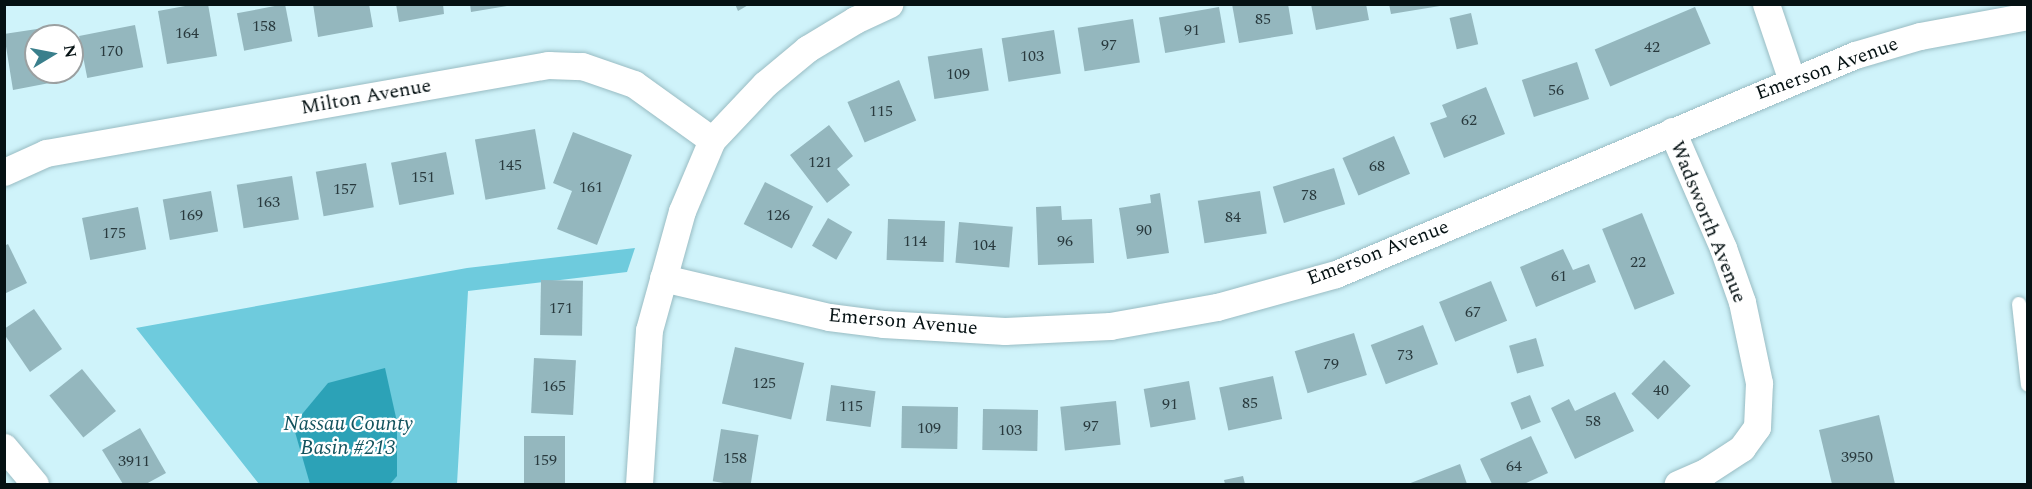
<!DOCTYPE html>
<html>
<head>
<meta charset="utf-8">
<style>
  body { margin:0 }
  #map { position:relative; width:2032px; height:489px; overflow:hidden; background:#cff3fa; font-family:Spectral,serif }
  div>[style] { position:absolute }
  .green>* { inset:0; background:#6ecbdd }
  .water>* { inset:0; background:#2ca2b7 }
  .building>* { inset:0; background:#94b7be; transform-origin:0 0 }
  .roads { filter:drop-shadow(0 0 2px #99bcc3) drop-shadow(0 0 2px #99bcc3) }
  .lane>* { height:14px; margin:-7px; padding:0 7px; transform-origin:7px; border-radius:7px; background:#fff }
  .street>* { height:27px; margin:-13.5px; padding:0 13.5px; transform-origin:13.5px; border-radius:13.5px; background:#fff }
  span { translate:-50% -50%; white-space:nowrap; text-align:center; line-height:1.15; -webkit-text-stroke:4.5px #fff; paint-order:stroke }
  .number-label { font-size:16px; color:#293a3e }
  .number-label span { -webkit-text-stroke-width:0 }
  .street-label { font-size:20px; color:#051113 }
  .water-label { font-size:21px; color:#13535e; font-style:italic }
  .frame { position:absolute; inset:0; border:6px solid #051113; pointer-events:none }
  .north { position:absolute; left:24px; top:24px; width:60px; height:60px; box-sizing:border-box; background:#fff; border:2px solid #9ba0a1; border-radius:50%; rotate:80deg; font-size:16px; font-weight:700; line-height:24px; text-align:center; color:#051113 }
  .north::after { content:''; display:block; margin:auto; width:21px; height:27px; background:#3a7f8c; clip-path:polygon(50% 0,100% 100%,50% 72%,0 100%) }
</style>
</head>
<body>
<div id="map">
  <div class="green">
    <i style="clip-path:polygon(635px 248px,627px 272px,468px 291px,457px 484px,259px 484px,136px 328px,467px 268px)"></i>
  </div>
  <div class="water">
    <i style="clip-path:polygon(385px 368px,397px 422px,397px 476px,390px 484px,310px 484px,293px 425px,328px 383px)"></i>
  </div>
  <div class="building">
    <i style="clip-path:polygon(196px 4px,208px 4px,217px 56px,167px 64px,158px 11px)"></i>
    <i style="left:285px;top:4px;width:38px;height:49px;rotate:79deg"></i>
    <i style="clip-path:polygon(313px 4px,369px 4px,373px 27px,318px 37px)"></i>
    <i style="clip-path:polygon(396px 4px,443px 4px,444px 14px,399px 22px)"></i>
    <i style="clip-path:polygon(470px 4px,506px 4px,507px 6px,471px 12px)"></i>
    <i style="clip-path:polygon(735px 4px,750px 4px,738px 11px)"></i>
    <i style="clip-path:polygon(1232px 4px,1288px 4px,1293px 34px,1239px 43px)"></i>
    <i style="clip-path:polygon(1311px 4px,1366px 4px,1369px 20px,1316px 30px)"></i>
    <i style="clip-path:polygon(1389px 4px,1440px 4px,1440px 6px,1391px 14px)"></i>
    <i style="left:1219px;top:7px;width:36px;height:61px;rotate:80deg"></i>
    <i style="left:1695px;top:7px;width:40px;height:109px;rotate:67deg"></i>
    <i style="left:1471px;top:13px;width:32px;height:22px;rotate:77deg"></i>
    <i style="left:1133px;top:19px;width:44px;height:56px;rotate:81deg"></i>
    <i style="left:135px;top:25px;width:43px;height:57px;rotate:79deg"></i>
    <i style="clip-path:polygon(37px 29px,36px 72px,59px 72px,60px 81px,13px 90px,4px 34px)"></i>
    <i style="left:1054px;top:30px;width:44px;height:53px;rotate:81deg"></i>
    <i style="left:982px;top:48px;width:43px;height:55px;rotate:81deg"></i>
    <i style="left:1577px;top:62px;width:39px;height:58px;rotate:72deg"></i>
    <i style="left:899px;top:80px;width:44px;height:56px;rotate:67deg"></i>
    <i style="clip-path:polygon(1486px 87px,1505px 134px,1444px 158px,1430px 123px,1447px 117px,1442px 105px)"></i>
    <i style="clip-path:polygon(829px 125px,853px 156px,837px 169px,850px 185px,827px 203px,790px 155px)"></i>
    <i style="left:535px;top:129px;width:61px;height:61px;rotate:80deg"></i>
    <i style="clip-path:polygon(573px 132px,632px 155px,597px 245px,557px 229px,572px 191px,553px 183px)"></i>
    <i style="left:1394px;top:136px;width:41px;height:56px;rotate:67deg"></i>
    <i style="left:446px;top:152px;width:43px;height:56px;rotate:79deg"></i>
    <i style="left:366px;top:163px;width:45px;height:51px;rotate:80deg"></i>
    <i style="left:1334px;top:168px;width:38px;height:64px;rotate:73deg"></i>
    <i style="left:292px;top:176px;width:44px;height:56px;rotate:81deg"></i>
    <i style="left:765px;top:182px;width:54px;height:47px;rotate:27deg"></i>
    <i style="left:211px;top:191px;width:41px;height:49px;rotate:80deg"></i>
    <i style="left:1260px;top:191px;width:43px;height:63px;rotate:81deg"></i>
    <i style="clip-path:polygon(1160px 193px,1169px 253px,1127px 259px,1119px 208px,1151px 203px,1150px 195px)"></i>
    <i style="clip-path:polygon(1061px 206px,1062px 220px,1092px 219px,1094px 263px,1038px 265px,1036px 207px)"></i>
    <i style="left:138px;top:207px;width:43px;height:57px;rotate:79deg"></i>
    <i style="left:1642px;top:213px;width:87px;height:43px;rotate:68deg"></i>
    <i style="left:828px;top:218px;width:28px;height:32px;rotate:30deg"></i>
    <i style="left:888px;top:219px;width:57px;height:41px;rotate:2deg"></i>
    <i style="left:959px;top:222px;width:54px;height:41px;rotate:5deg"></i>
    <i style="clip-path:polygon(8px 244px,27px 283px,4px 294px,4px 246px)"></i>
    <i style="clip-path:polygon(1563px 249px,1573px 270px,1589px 264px,1596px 282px,1536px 307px,1520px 267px)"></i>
    <i style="left:541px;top:280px;width:42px;height:55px;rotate:1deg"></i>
    <i style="left:1491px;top:281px;width:43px;height:56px;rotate:68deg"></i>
    <i style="clip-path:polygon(34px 309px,62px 349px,30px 372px,4px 334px,4px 329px)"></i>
    <i style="left:1423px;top:325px;width:42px;height:56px;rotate:69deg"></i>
    <i style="left:1354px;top:333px;width:44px;height:62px;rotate:73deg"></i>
    <i style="left:1536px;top:338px;width:29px;height:28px;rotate:74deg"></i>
    <i style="left:735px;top:347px;width:71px;height:58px;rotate:13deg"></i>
    <i style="left:534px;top:358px;width:42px;height:55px;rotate:3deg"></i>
    <i style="left:1664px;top:360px;width:37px;height:47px;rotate:44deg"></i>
    <i style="left:82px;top:369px;width:54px;height:42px;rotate:51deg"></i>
    <i style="left:1273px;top:376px;width:44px;height:55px;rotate:78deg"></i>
    <i style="left:1189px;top:381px;width:39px;height:46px;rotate:80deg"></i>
    <i style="left:831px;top:385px;width:45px;height:36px;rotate:8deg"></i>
    <i style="clip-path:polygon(1615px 392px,1634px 431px,1575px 459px,1551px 408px,1569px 399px,1575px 411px)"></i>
    <i style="left:1530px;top:395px;width:29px;height:21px;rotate:68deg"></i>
    <i style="left:1116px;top:401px;width:44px;height:56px;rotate:84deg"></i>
    <i style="left:902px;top:406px;width:56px;height:42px;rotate:1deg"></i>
    <i style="left:983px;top:409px;width:55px;height:41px;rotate:1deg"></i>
    <i style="clip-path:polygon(1879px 415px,1895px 484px,1832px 484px,1819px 430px)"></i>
    <i style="clip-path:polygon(140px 428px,166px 473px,146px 484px,123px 484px,102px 450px)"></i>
    <i style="left:721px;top:429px;width:38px;height:53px;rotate:9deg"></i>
    <i style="left:524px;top:436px;width:41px;height:48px"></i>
    <i style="clip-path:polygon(1531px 436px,1548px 473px,1524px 484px,1492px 484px,1480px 459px)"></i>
    <i style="clip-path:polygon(1460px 464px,1467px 484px,1408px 484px)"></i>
    <i style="clip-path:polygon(1243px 476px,1245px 484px,1225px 484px,1224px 480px)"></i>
  </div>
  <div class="roads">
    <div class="lane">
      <i style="left:2019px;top:304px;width:81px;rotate:83.7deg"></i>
    </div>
    <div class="street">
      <i style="left:1766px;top:4px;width:81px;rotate:71.3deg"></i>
      <i style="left:1672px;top:131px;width:128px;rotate:66.4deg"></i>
      <i style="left:1723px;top:248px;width:57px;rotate:70.6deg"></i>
      <i style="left:1742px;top:302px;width:83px;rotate:78.1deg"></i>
      <i style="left:1759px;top:383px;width:44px;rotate:92.6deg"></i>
      <i style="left:1757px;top:427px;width:26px;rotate:126deg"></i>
      <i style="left:1742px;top:448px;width:44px;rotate:147deg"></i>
      <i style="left:1705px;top:472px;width:30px;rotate:156deg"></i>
      <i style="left:4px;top:172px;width:46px;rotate:-24.3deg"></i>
      <i style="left:46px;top:153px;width:510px;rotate:-9.94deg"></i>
      <i style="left:548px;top:65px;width:34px;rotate:2deg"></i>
      <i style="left:582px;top:66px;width:55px;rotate:19.1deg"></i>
      <i style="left:634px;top:84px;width:96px;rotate:35.7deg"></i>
      <i style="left:663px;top:278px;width:171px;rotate:13.2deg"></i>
      <i style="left:829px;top:317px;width:54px;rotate:7.4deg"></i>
      <i style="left:883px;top:324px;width:122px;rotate:3.3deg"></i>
      <i style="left:1005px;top:331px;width:105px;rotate:-2.7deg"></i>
      <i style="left:1110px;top:326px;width:109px;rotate:-10.1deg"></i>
      <i style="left:1217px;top:307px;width:123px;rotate:-15.5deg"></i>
      <i style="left:1336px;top:274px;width:563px;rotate:-22.88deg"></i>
      <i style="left:1855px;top:55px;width:68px;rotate:-16.3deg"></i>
      <i style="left:1920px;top:36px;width:110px;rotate:-10.5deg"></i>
      <i style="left:4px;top:447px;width:48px;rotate:50deg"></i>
      <i style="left:639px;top:484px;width:154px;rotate:-86.3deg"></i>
      <i style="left:649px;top:330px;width:123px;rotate:-74.5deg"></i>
      <i style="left:682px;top:211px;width:77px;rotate:-67.1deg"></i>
      <i style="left:712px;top:140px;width:77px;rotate:-46.6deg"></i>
      <i style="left:765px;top:84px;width:55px;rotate:-39.8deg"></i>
      <i style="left:807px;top:49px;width:56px;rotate:-31.1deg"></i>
      <i style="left:855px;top:20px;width:38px;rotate:-25deg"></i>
    </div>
  </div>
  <div class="number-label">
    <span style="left:1263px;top:19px">85</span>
    <span style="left:264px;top:26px">158</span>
    <span style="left:1192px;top:30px">91</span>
    <span style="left:187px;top:33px">164</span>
    <span style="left:1109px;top:45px">97</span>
    <span style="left:1652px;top:47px">42</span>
    <span style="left:111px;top:51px">170</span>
    <span style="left:1032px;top:56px">103</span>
    <span style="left:958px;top:74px">109</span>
    <span style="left:1556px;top:90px">56</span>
    <span style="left:881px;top:111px">115</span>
    <span style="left:1469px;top:120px">62</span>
    <span style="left:820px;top:162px">121</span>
    <span style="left:510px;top:165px">145</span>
    <span style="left:1377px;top:166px">68</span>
    <span style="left:423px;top:177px">151</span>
    <span style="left:591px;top:187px">161</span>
    <span style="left:345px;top:189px">157</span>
    <span style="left:1309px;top:195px">78</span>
    <span style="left:268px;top:202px">163</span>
    <span style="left:191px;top:215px">169</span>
    <span style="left:778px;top:215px">126</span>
    <span style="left:1233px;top:217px">84</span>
    <span style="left:1144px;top:230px">90</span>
    <span style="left:114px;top:233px">175</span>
    <span style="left:915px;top:241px">114</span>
    <span style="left:1065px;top:241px">96</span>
    <span style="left:984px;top:245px">104</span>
    <span style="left:1638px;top:262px">22</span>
    <span style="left:1559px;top:276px">61</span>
    <span style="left:561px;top:308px">171</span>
    <span style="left:1473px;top:312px">67</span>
    <span style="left:1405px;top:355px">73</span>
    <span style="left:1331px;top:364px">79</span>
    <span style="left:764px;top:383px">125</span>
    <span style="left:554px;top:386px">165</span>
    <span style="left:1661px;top:390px">40</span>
    <span style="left:1250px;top:403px">85</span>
    <span style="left:1170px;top:404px">91</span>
    <span style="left:851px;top:406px">115</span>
    <span style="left:1593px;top:421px">58</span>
    <span style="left:1091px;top:426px">97</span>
    <span style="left:929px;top:428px">109</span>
    <span style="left:1010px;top:430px">103</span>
    <span style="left:1857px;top:457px">3950</span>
    <span style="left:735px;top:458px">158</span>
    <span style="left:545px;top:460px">159</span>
    <span style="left:134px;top:461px">3911</span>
    <span style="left:1514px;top:466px">64</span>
  </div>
  <div class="street-label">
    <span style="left:1827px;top:69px;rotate:-20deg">Emerson Avenue</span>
    <span style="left:366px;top:97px;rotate:-10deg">Milton Avenue</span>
    <span style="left:1708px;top:222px;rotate:68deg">Wadsworth Avenue</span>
    <span style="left:1378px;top:253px;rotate:-21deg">Emerson Avenue</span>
    <span style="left:903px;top:322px;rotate:5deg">Emerson Avenue</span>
  </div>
  <div class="water-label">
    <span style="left:348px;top:436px">Nassau County<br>Basin #213</span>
  </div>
  <div class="frame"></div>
  <div class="north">N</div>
</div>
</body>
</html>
